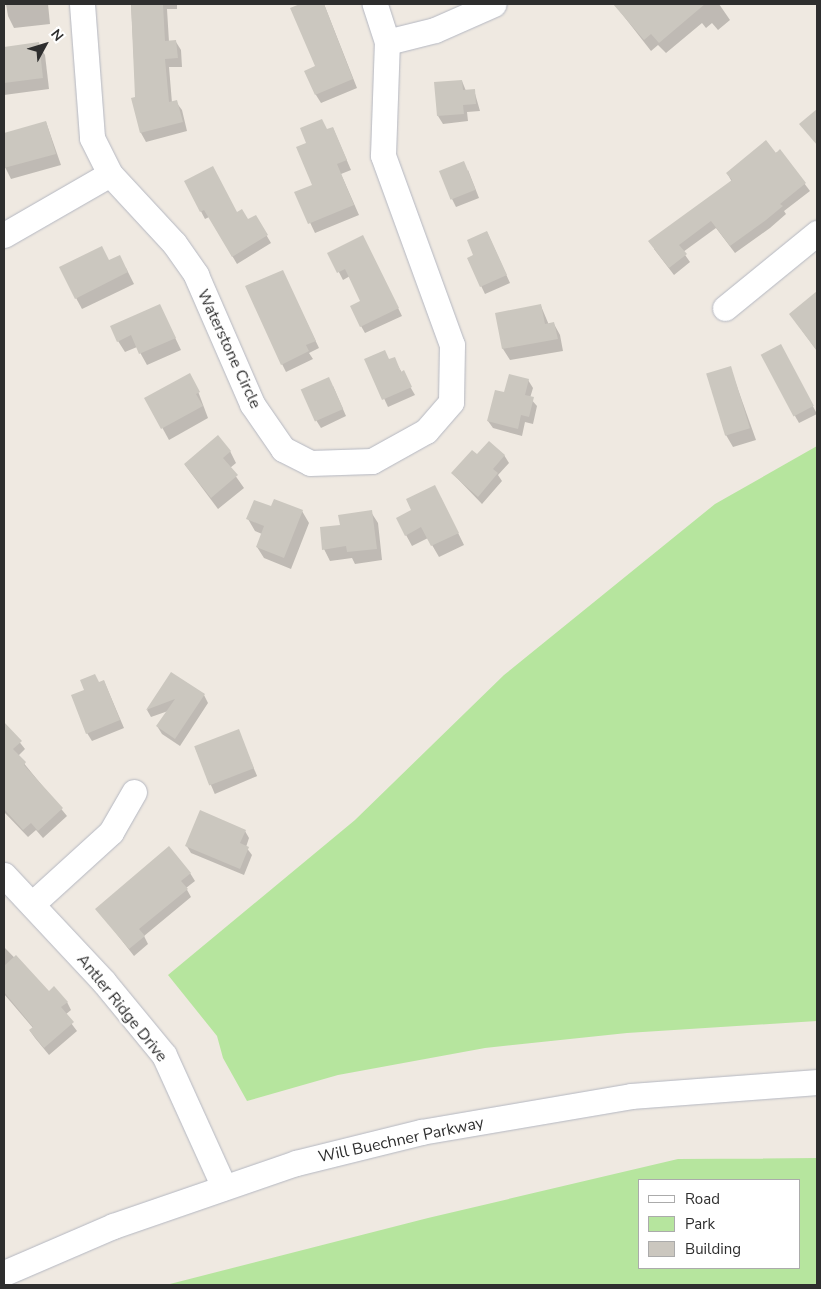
<!DOCTYPE html>
<html>
<head>
<meta charset="utf-8">
<style>
  body { margin:0 }
  #map { position:relative; width:821px; height:1289px; overflow:hidden; background:#efe9e1; font-family:"Nunito Sans",sans-serif }
  div>[style] { position:absolute }
  .green>* { inset:0; background:#b6e59e }
  .shadow>* { inset:0; background:#0003; transform-origin:0 0 }
  .building>* { inset:0; background:#cbc7bf; transform-origin:0 0 }
  .roads { filter:drop-shadow(0 0 1px #b4b7c1) drop-shadow(0 0 1px #b4b7c1) }
  .minor>* { height:25px; margin:-12.5px; padding:0 12.5px; transform-origin:12.5px; border-radius:12.5px; background:#fff }
  span { translate:-50% -50%; white-space:nowrap; text-align:center; line-height:1.15; -webkit-text-stroke:5px #fff; paint-order:stroke }
  .street-label { font-size:16px; color:#2e2e2e }
  .frame { position:absolute; inset:0; border:5px solid #2e2e2e; pointer-events:none }
  .legend { position:absolute; left:638px; top:1179px; width:162px; height:90px; box-sizing:border-box; background:#fff; border:1px solid #ababab; margin:0; padding:6px 9px; list-style:none; font-size:15px; color:#2e2e2e }
  .legend li { display:flex; align-items:center; gap:10px; height:25px }
  .legend b { width:25px; border:1px solid #ababab }
  .north { position:absolute; left:20px; top:20px; width:50px; height:50px; -webkit-text-stroke:4px #fff; paint-order:stroke; rotate:51deg; font-size:14px; font-weight:700; line-height:20px; text-align:center; color:#2e2e2e }
  .north::after { content:''; display:block; margin:auto; width:18px; height:22px; background:#2e2e2e; clip-path:polygon(50% 0,100% 100%,50% 72%,0 100%) }
</style>
</head>
<body>
<div id="map">
  <div class="green">
    <i style="clip-path:polygon(817px 446px,817px 1021px,627px 1033px,485px 1048px,338px 1075px,247px 1101px,223px 1058px,217px 1036px,168px 975px,355px 820px,504px 675px,715px 504px)"></i>
    <i style="clip-path:polygon(evenodd,817px 1158px,817px 1285px,166px 1285px,428px 1218px,678px 1159px,817px 1158px,640px 1180px,800px 1180px,800px 1268px,640px 1268px,640px 1180px)"></i>
  </div>
  <div class="shadow">
    <i style="clip-path:polygon(6px 4px,48px 4px,50px 24px,14px 28px,8px 16px)"></i>
    <i style="clip-path:polygon(131px 4px,177px 4px,177px 9px,167px 9px,169px 42px,176px 42px,181px 50px,182px 67px,169px 67px,172px 103px,176px 102px,182px 110px,187px 131px,146px 142px,141px 133px,132px 99px,136px 98px)"></i>
    <i style="clip-path:polygon(304px 4px,324px 4px,357px 88px,321px 103px,316px 95px,317px 67px,292px 8px)"></i>
    <i style="clip-path:polygon(719px 4px,730px 20px,718px 30px,712px 23px,706px 28px,702px 23px,666px 53px,658px 45px,651px 51px,615px 5px)"></i>
    <i style="clip-path:polygon(38px 44px,45px 55px,49px 89px,4px 95px,4px 48px)"></i>
    <i style="clip-path:polygon(462px 81px,466px 91px,474px 90px,480px 111px,467px 112px,468px 121px,443px 124px,438px 116px,436px 83px)"></i>
    <i style="clip-path:polygon(46px 122px,61px 165px,11px 179px,4px 165px,4px 134px)"></i>
    <i style="clip-path:polygon(333px 128px,351px 170px,341px 174px,359px 215px,315px 233px,296px 193px,314px 185px,308px 144px)"></i>
    <i style="clip-path:polygon(780px 151px,810px 191px,784px 211px,786px 214px,770px 228px,735px 253px,716px 228px,683px 252px,690px 262px,674px 275px,654px 249px,732px 182px,727px 173px)"></i>
    <i style="clip-path:polygon(468px 170px,479px 198px,456px 207px,452px 199px)"></i>
    <i style="clip-path:polygon(185px 181px,247px 221px,255px 216px,271px 243px,237px 264px,209px 217px,205px 219px)"></i>
    <i style="clip-path:polygon(487px 232px,510px 283px,485px 294px,468px 259px,475px 255px)"></i>
    <i style="clip-path:polygon(367px 245px,402px 316px,365px 333px,361px 326px,362px 302px,350px 276px,343px 280px,329px 253px)"></i>
    <i style="clip-path:polygon(110px 261px,126px 268px,134px 284px,82px 309px,76px 298px)"></i>
    <i style="clip-path:polygon(286px 279px,319px 348px,309px 353px,313px 359px,286px 372px,282px 364px)"></i>
    <i style="clip-path:polygon(817px 292px,817px 351px,790px 314px)"></i>
    <i style="clip-path:polygon(160px 306px,181px 350px,147px 365px,137px 347px,125px 352px,118px 341px)"></i>
    <i style="clip-path:polygon(541px 306px,549px 325px,554px 324px,560px 335px,563px 351px,510px 360px,503px 349px,496px 314px)"></i>
    <i style="clip-path:polygon(785px 353px,817px 414px,799px 423px,795px 416px)"></i>
    <i style="clip-path:polygon(366px 359px,394px 359px,415px 395px,388px 407px)"></i>
    <i style="clip-path:polygon(730px 367px,756px 440px,733px 447px,726px 435px)"></i>
    <i style="clip-path:polygon(528px 380px,533px 388px,530px 398px,537px 406px,533px 424px,525px 422px,522px 436px,493px 428px,488px 421px,505px 394px)"></i>
    <i style="clip-path:polygon(196px 386px,208px 418px,169px 440px,146px 398px)"></i>
    <i style="clip-path:polygon(333px 386px,346px 416px,321px 428px,316px 420px)"></i>
    <i style="clip-path:polygon(230px 451px,236px 463px,230px 468px,244px 488px,218px 509px,185px 465px)"></i>
    <i style="clip-path:polygon(504px 455px,509px 463px,498px 475px,502px 481px,482px 504px,453px 474px,477px 456px)"></i>
    <i style="clip-path:polygon(441px 498px,464px 545px,439px 557px,428px 538px,412px 546px,406px 535px)"></i>
    <i style="clip-path:polygon(272px 508px,302px 511px,309px 523px,291px 569px,264px 558px,257px 547px,262px 534px,255px 531px,248px 519px)"></i>
    <i style="clip-path:polygon(371px 512px,378px 523px,382px 560px,355px 564px,352px 558px,330px 561px,324px 549px,341px 526px)"></i>
    <i style="clip-path:polygon(172px 674px,204px 695px,208px 703px,180px 746px,162px 734px,157px 726px,168px 711px,151px 717px,147px 710px)"></i>
    <i style="clip-path:polygon(104px 681px,124px 728px,92px 741px,87px 733px,99px 683px)"></i>
    <i style="clip-path:polygon(10px 730px,25px 749px,18px 756px,67px 816px,43px 838px,36px 830px,28px 837px,4px 812px,4px 737px)"></i>
    <i style="left:238px;top:731px;width:49px;height:46px;rotate:67deg"></i>
    <i style="clip-path:polygon(245px 831px,249px 838px,246px 847px,252px 855px,244px 875px,191px 853px,186px 845px)"></i>
    <i style="clip-path:polygon(190px 873px,195px 881px,186px 888px,191px 897px,144px 936px,148px 944px,134px 956px,97px 909px)"></i>
    <i style="clip-path:polygon(4px 947px,49px 993px,67px 1002px,71px 1010px,65px 1015px,77px 1031px,49px 1055px,35px 1038px,30px 1031px,33px 1028px,4px 994px)"></i>
  </div>
  <div class="building">
    <i style="clip-path:polygon(131px 4px,163px 4px,165px 41px,176px 40px,178px 58px,165px 59px,169px 102px,177px 100px,183px 122px,140px 133px,131px 98px,135px 97px)"></i>
    <i style="clip-path:polygon(300px 4px,324px 4px,353px 79px,315px 95px,304px 71px,315px 66px,290px 8px)"></i>
    <i style="clip-path:polygon(613px 4px,705px 4px,659px 43px,651px 34px,644px 40px)"></i>
    <i style="clip-path:polygon(39px 42px,43px 78px,4px 83px,4px 47px)"></i>
    <i style="clip-path:polygon(462px 80px,463px 90px,475px 89px,476px 104px,463px 105px,464px 114px,437px 116px,434px 82px)"></i>
    <i style="clip-path:polygon(817px 109px,817px 145px,799px 124px)"></i>
    <i style="clip-path:polygon(322px 119px,327px 129px,333px 127px,347px 160px,337px 164px,354px 205px,308px 224px,294px 192px,312px 185px,296px 147px,306px 143px,300px 128px)"></i>
    <i style="clip-path:polygon(46px 121px,56px 154px,4px 168px,4px 133px)"></i>
    <i style="clip-path:polygon(766px 140px,776px 153px,780px 149px,806px 183px,780px 204px,783px 206px,766px 220px,730px 246px,711px 221px,679px 245px,687px 254px,669px 268px,648px 241px,732px 180px,726px 173px)"></i>
    <i style="left:464px;top:161px;width:31px;height:27px;rotate:68deg"></i>
    <i style="clip-path:polygon(213px 166px,237px 212px,242px 209px,248px 219px,256px 215px,268px 235px,232px 257px,204px 210px,200px 212px,184px 181px)"></i>
    <i style="clip-path:polygon(487px 231px,507px 275px,480px 287px,467px 258px,473px 255px,467px 240px)"></i>
    <i style="clip-path:polygon(363px 235px,399px 308px,360px 327px,350px 306px,360px 301px,345px 269px,337px 273px,327px 253px)"></i>
    <i style="clip-path:polygon(102px 246px,109px 260px,120px 255px,128px 272px,75px 299px,59px 267px)"></i>
    <i style="clip-path:polygon(283px 270px,316px 341px,306px 345px,309px 351px,281px 365px,245px 286px)"></i>
    <i style="clip-path:polygon(817px 291px,817px 351px,789px 314px)"></i>
    <i style="clip-path:polygon(160px 304px,176px 338px,139px 354px,131px 335px,117px 342px,110px 326px)"></i>
    <i style="clip-path:polygon(541px 304px,545px 324px,554px 322px,558px 339px,502px 349px,495px 313px)"></i>
    <i style="left:781px;top:344px;width:70px;height:23px;rotate:62deg"></i>
    <i style="clip-path:polygon(385px 350px,389px 359px,395px 357px,401px 372px,404px 370px,412px 387px,382px 400px,364px 359px)"></i>
    <i style="left:731px;top:366px;width:65px;height:26px;rotate:73deg"></i>
    <i style="clip-path:polygon(190px 373px,200px 392px,196px 394px,203px 406px,161px 429px,144px 398px)"></i>
    <i style="clip-path:polygon(509px 374px,529px 379px,525px 395px,534px 397px,529px 417px,521px 415px,518px 429px,487px 421px,495px 390px,504px 392px)"></i>
    <i style="left:329px;top:377px;width:35px;height:31px;rotate:66deg"></i>
    <i style="clip-path:polygon(218px 435px,231px 451px,223px 458px,238px 475px,211px 498px,184px 464px)"></i>
    <i style="clip-path:polygon(489px 441px,505px 455px,493px 469px,498px 473px,478px 497px,451px 473px,472px 450px,477px 454px)"></i>
    <i style="clip-path:polygon(435px 485px,459px 533px,431px 546px,421px 527px,405px 536px,396px 518px,411px 510px,406px 499px)"></i>
    <i style="clip-path:polygon(274px 499px,303px 510px,284px 558px,256px 547px,264px 526px,246px 519px,254px 500px,271px 506px)"></i>
    <i style="clip-path:polygon(372px 510px,377px 549px,347px 552px,346px 546px,322px 550px,320px 527px,340px 525px,338px 515px)"></i>
    <i style="clip-path:polygon(171px 672px,205px 694px,175px 739px,156px 726px,175px 699px,146px 710px)"></i>
    <i style="clip-path:polygon(95px 674px,99px 682px,104px 680px,120px 720px,86px 734px,71px 695px,84px 690px,80px 680px)"></i>
    <i style="clip-path:polygon(4px 722px,22px 741px,13px 749px,26px 762px,24px 765px,63px 808px,38px 831px,31px 823px,23px 830px,4px 809px)"></i>
    <i style="left:239px;top:729px;width:42px;height:48px;rotate:69deg"></i>
    <i style="clip-path:polygon(200px 810px,246px 830px,240px 843px,249px 847px,240px 869px,185px 846px)"></i>
    <i style="clip-path:polygon(169px 846px,191px 873px,181px 881px,188px 889px,139px 929px,145px 936px,129px 949px,95px 909px)"></i>
    <i style="clip-path:polygon(16px 955px,49px 991px,54px 986px,68px 1002px,61px 1007px,74px 1022px,44px 1048px,29px 1030px,33px 1027px,4px 992px,4px 966px)"></i>
  </div>
  <div class="roads">
    <div class="minor">
      <i style="left:82px;top:4px;width:134px;rotate:85.7deg"></i>
      <i style="left:92px;top:138px;width:40px;rotate:63.4deg"></i>
      <i style="left:110px;top:174px;width:94px;rotate:47.2deg"></i>
      <i style="left:174px;top:243px;width:39px;rotate:55deg"></i>
      <i style="left:196px;top:275px;width:141px;rotate:66.5deg"></i>
      <i style="left:252px;top:404px;width:55px;rotate:55.4deg"></i>
      <i style="left:283px;top:449px;width:30px;rotate:27deg"></i>
      <i style="left:310px;top:463px;width:62px;rotate:-1.8deg"></i>
      <i style="left:372px;top:461px;width:62px;rotate:-29.1deg"></i>
      <i style="left:426px;top:431px;width:38px;rotate:-49deg"></i>
      <i style="left:451px;top:402px;width:57px;rotate:-89deg"></i>
      <i style="left:452px;top:345px;width:202px;rotate:-110deg"></i>
      <i style="left:383px;top:155px;width:113px;rotate:-88deg"></i>
      <i style="left:387px;top:42px;width:40px;rotate:-108deg"></i>
      <i style="left:387px;top:42px;width:49px;rotate:-14deg"></i>
      <i style="left:435px;top:30px;width:64px;rotate:-23.8deg"></i>
      <i style="left:4px;top:235px;width:122px;rotate:-29.9deg"></i>
      <i style="left:725px;top:308px;width:119px;rotate:-39.2deg"></i>
      <i style="left:4px;top:875px;width:146px;rotate:46.9deg"></i>
      <i style="left:104px;top:982px;width:94px;rotate:50.6deg"></i>
      <i style="left:164px;top:1055px;width:145px;rotate:65.6deg"></i>
      <i style="left:32px;top:904px;width:107px;rotate:-42.3deg"></i>
      <i style="left:111px;top:832px;width:46px;rotate:-60.1deg"></i>
      <i style="left:4px;top:1273px;width:119px;rotate:-23.3deg"></i>
      <i style="left:113px;top:1226px;width:194px;rotate:-19deg"></i>
      <i style="left:296px;top:1163px;width:129px;rotate:-13.9deg"></i>
      <i style="left:421px;top:1132px;width:213px;rotate:-9.7deg"></i>
      <i style="left:631px;top:1096px;width:187px;rotate:-4.3deg"></i>
    </div>
  </div>
  <div class="street-label">
    <span style="left:229px;top:349px;rotate:65deg">Waterstone Circle</span>
    <span style="left:122px;top:1008px;rotate:51deg">Antler Ridge Drive</span>
    <span style="left:401px;top:1140px;rotate:-12deg">Will Buechner Parkway</span>
  </div>
  <div class="frame"></div>
  <ul class="legend">
  <li><b style="height:6px;background:#fff"></b>Road</li>
  <li><b style="height:14px;background:#b6e59e"></b>Park</li>
  <li><b style="height:14px;background:#cbc7bf"></b>Building</li>
  </ul>
  <div class="north">N</div>
</div>
</body>
</html>
